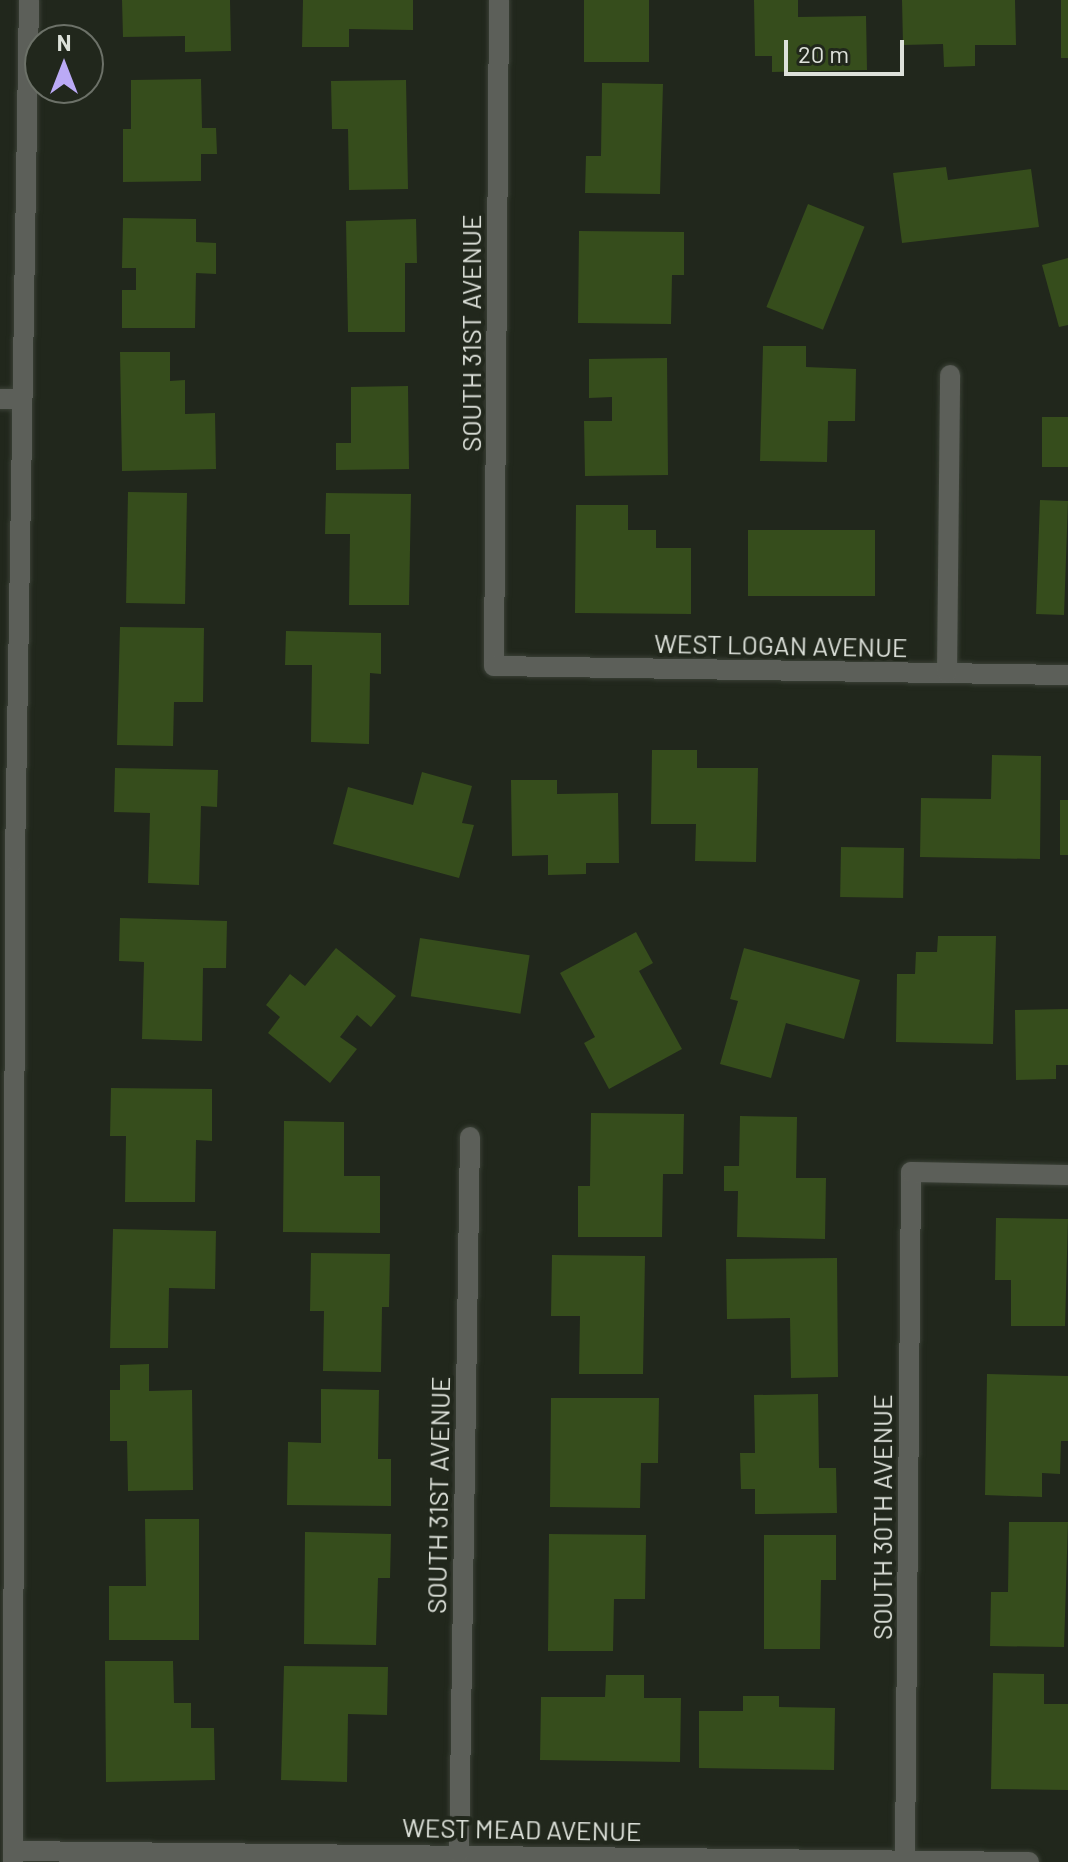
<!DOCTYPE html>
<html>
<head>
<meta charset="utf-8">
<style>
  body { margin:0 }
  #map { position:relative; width:1068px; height:1862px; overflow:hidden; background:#21271c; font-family:Barlow,sans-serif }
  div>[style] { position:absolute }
  .building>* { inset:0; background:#364d1c; transform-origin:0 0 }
  .roads { filter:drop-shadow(0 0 2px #3b4137) drop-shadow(0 0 2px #3b4137) }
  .minor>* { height:20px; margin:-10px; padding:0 10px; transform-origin:10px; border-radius:10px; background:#5c5f59 }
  span { translate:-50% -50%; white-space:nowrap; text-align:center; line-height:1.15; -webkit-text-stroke:8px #21271c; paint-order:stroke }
  .street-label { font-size:26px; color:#dde1da }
  .north { position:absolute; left:24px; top:24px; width:80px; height:80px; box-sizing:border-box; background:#21271c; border:2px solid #6c7168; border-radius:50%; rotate:0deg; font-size:22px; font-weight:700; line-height:32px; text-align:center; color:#dde1da }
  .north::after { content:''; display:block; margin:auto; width:28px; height:36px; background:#bbaaf6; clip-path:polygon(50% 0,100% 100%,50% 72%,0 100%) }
  .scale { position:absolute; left:784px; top:40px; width:120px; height:36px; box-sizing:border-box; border:4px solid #dde1da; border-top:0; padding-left:10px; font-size:24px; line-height:28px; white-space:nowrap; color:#dde1da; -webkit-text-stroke:6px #21271c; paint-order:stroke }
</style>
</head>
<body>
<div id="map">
  <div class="building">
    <i style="clip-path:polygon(122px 0,230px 0,231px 51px,185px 52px,185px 36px,123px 37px)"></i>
    <i style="clip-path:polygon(303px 0,413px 0,413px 30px,349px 29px,349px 47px,302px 47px)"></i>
    <i style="left:584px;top:0;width:65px;height:62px"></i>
    <i style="clip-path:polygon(754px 0,798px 0,798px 17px,866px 16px,867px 70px,772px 72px,772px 56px,755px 56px)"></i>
    <i style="clip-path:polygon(902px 0,1015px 0,1016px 45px,975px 45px,975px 66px,944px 67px,943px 44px,903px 45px)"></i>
    <i style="left:1061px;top:0;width:7px;height:58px"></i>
    <i style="clip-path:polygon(201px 79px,202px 128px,216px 128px,217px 154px,201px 154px,201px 181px,123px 182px,123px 129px,131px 129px,131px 80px)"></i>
    <i style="clip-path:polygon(406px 80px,408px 189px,349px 190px,348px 129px,332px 129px,331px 81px)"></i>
    <i style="clip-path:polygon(602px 83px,663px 84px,660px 194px,585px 193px,586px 156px,601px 156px)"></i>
    <i style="clip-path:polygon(946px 167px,948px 180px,1031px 169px,1039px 227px,902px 243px,893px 173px)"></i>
    <i style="left:808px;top:204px;width:61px;height:111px;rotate:22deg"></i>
    <i style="clip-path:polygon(123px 218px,196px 219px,196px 242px,216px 243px,216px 274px,196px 273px,195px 328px,122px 328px,122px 290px,136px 290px,136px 268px,122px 268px)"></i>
    <i style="clip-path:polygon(416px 219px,417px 263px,405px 263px,405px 332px,348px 332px,346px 221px)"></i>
    <i style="clip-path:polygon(579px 231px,684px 232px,684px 275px,672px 275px,671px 324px,578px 323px)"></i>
    <i style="clip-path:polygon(1068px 258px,1068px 325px,1059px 327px,1042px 265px)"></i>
    <i style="clip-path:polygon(763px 346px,806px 346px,806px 367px,856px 369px,855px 421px,828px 421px,827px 462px,760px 461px)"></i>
    <i style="clip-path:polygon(120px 352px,170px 352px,170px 381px,185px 380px,185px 414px,215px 413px,216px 469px,122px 471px)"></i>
    <i style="clip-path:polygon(667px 358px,668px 475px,585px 476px,584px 421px,612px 421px,612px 397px,589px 398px,589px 359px)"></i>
    <i style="clip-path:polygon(408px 386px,409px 469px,336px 470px,336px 443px,351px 443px,351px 387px)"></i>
    <i style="left:1042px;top:417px;width:26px;height:50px"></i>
    <i style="left:128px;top:492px;width:59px;height:111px;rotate:1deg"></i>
    <i style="clip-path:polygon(326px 493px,411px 494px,409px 605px,349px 605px,350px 534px,325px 534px)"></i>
    <i style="left:1040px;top:500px;width:28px;height:114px;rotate:2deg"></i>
    <i style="clip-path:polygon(576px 505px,628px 505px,628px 530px,656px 530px,656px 548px,691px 548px,691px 614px,575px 613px)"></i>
    <i style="left:748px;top:530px;width:127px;height:66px"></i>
    <i style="clip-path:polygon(120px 627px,204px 628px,203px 702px,174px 702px,173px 746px,117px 745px)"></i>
    <i style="clip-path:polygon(286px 631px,381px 633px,381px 674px,370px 673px,369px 744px,311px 742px,312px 665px,285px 665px)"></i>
    <i style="clip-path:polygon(652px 750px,697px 750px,697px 768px,758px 768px,756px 862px,695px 861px,696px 824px,651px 824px)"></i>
    <i style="clip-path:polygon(992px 755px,1041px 756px,1040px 859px,920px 857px,921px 798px,991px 799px)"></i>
    <i style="clip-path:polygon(115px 768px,218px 770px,217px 807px,201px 806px,199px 885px,148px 883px,150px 813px,114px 812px)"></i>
    <i style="clip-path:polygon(422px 772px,472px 786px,462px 823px,474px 825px,459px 878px,333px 844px,348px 787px,413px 805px)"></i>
    <i style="clip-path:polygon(511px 780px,557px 780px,557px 794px,618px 793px,619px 863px,586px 863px,586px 874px,548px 875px,548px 855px,512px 856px)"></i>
    <i style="left:1060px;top:800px;width:8px;height:55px"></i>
    <i style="left:841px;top:847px;width:63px;height:50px;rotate:1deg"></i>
    <i style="clip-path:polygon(120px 918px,227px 921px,226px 968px,203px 968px,202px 1041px,142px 1039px,144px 962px,119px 961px)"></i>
    <i style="clip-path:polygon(636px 932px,653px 963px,639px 971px,682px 1049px,609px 1089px,584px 1043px,595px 1037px,560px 973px)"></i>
    <i style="clip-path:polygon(938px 936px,996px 936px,993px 1044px,896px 1042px,897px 974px,915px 974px,916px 952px,937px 952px)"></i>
    <i style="left:420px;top:938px;width:111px;height:59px;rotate:9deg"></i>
    <i style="clip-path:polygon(336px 948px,396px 996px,371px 1027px,357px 1015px,340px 1037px,357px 1049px,330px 1083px,268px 1033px,280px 1017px,266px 1005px,290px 974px,305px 986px)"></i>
    <i style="clip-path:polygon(744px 948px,860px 980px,844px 1039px,786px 1023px,771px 1078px,720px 1064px,738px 1001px,730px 999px)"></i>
    <i style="clip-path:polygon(1068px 1009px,1068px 1065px,1056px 1065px,1056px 1079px,1016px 1080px,1015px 1010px)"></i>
    <i style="clip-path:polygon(111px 1088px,212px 1089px,212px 1141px,196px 1140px,195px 1202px,125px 1202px,126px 1136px,110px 1136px)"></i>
    <i style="clip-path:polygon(591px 1113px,684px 1114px,683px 1174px,663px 1174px,662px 1237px,578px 1237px,578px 1186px,590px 1186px)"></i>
    <i style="clip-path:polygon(740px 1116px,797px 1117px,796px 1178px,826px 1178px,825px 1239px,737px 1237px,738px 1191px,724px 1191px,724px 1166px,739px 1166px)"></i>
    <i style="clip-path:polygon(284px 1121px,344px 1122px,344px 1176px,380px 1176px,380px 1233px,283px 1232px)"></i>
    <i style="clip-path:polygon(996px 1218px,1068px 1219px,1065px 1326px,1011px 1326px,1011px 1280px,995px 1280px)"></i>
    <i style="clip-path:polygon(113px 1229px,216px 1231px,215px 1289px,169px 1288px,168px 1348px,110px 1348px)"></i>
    <i style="clip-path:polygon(311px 1253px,390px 1254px,389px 1307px,382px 1307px,381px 1372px,323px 1371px,324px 1311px,310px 1311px)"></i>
    <i style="clip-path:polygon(552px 1255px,645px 1256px,643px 1374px,579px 1374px,580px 1316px,551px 1316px)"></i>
    <i style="clip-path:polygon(837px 1258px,838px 1377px,791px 1378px,790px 1318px,727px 1319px,726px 1259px)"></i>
    <i style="clip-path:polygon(149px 1364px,149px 1391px,192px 1390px,193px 1490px,128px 1491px,127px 1441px,110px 1441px,110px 1390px,120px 1390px,120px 1365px)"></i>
    <i style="clip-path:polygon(987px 1374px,1068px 1376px,1068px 1441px,1061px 1441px,1060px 1474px,1042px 1473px,1042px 1497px,985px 1495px)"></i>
    <i style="clip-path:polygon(321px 1389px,379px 1390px,378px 1459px,391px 1459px,391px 1506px,287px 1505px,288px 1442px,321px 1443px)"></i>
    <i style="clip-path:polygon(818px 1394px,819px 1468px,836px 1468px,837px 1513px,755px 1514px,755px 1489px,741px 1489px,740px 1453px,755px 1453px,754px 1395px)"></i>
    <i style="clip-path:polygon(551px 1398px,659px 1398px,658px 1463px,641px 1463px,640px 1508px,550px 1507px)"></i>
    <i style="clip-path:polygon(145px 1519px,199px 1519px,199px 1640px,109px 1640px,109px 1586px,146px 1586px)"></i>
    <i style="clip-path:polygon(1009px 1522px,1068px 1522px,1064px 1647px,990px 1646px,991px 1592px,1008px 1592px)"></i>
    <i style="clip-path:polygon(305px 1532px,391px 1534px,390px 1578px,378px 1578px,376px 1645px,304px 1644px)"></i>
    <i style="clip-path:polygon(549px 1534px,646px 1535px,645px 1599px,614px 1599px,613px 1651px,548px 1651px)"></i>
    <i style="clip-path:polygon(764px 1535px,836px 1535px,836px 1580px,821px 1580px,820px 1649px,764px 1649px)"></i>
    <i style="clip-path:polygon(105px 1661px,173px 1661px,174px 1703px,191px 1703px,191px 1728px,214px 1728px,215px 1780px,106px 1782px)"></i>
    <i style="clip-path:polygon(284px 1666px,388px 1667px,387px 1715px,348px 1714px,347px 1782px,281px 1780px)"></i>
    <i style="clip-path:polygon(993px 1673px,1044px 1674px,1044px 1704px,1068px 1704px,1068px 1790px,991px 1789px)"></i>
    <i style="clip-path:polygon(606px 1675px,644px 1675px,644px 1698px,681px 1698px,680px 1762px,540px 1760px,541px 1697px,605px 1697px)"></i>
    <i style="clip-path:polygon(743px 1696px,779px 1696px,779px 1707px,835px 1708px,834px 1770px,699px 1768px,699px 1711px,743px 1711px)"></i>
  </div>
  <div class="roads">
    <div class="minor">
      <i style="left:499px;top:0;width:666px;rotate:90.43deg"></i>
      <i style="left:494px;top:666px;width:574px;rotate:0.9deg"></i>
      <i style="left:0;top:399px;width:20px"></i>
      <i style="left:947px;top:673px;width:298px;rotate:-89.4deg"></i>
      <i style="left:13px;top:1851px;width:1016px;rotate:0.62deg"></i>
      <i style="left:459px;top:1853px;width:716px;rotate:-89.12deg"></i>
      <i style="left:905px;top:1861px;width:689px;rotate:-89.5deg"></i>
      <i style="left:911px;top:1172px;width:157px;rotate:1.1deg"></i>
      <i style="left:13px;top:1862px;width:1001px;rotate:-89.89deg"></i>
      <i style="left:15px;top:861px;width:861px;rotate:-89.07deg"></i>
    </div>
  </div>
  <div class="street-label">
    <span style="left:471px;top:333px;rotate:-90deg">SOUTH 31ST AVENUE</span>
    <span style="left:781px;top:645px;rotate:1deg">WEST LOGAN AVENUE</span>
    <span style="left:438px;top:1495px;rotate:-89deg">SOUTH 31ST AVENUE</span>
    <span style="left:882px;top:1517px;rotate:-90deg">SOUTH 30TH AVENUE</span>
    <span style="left:522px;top:1829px;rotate:1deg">WEST MEAD AVENUE</span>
  </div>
  <div class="north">N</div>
  <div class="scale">20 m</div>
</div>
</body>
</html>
